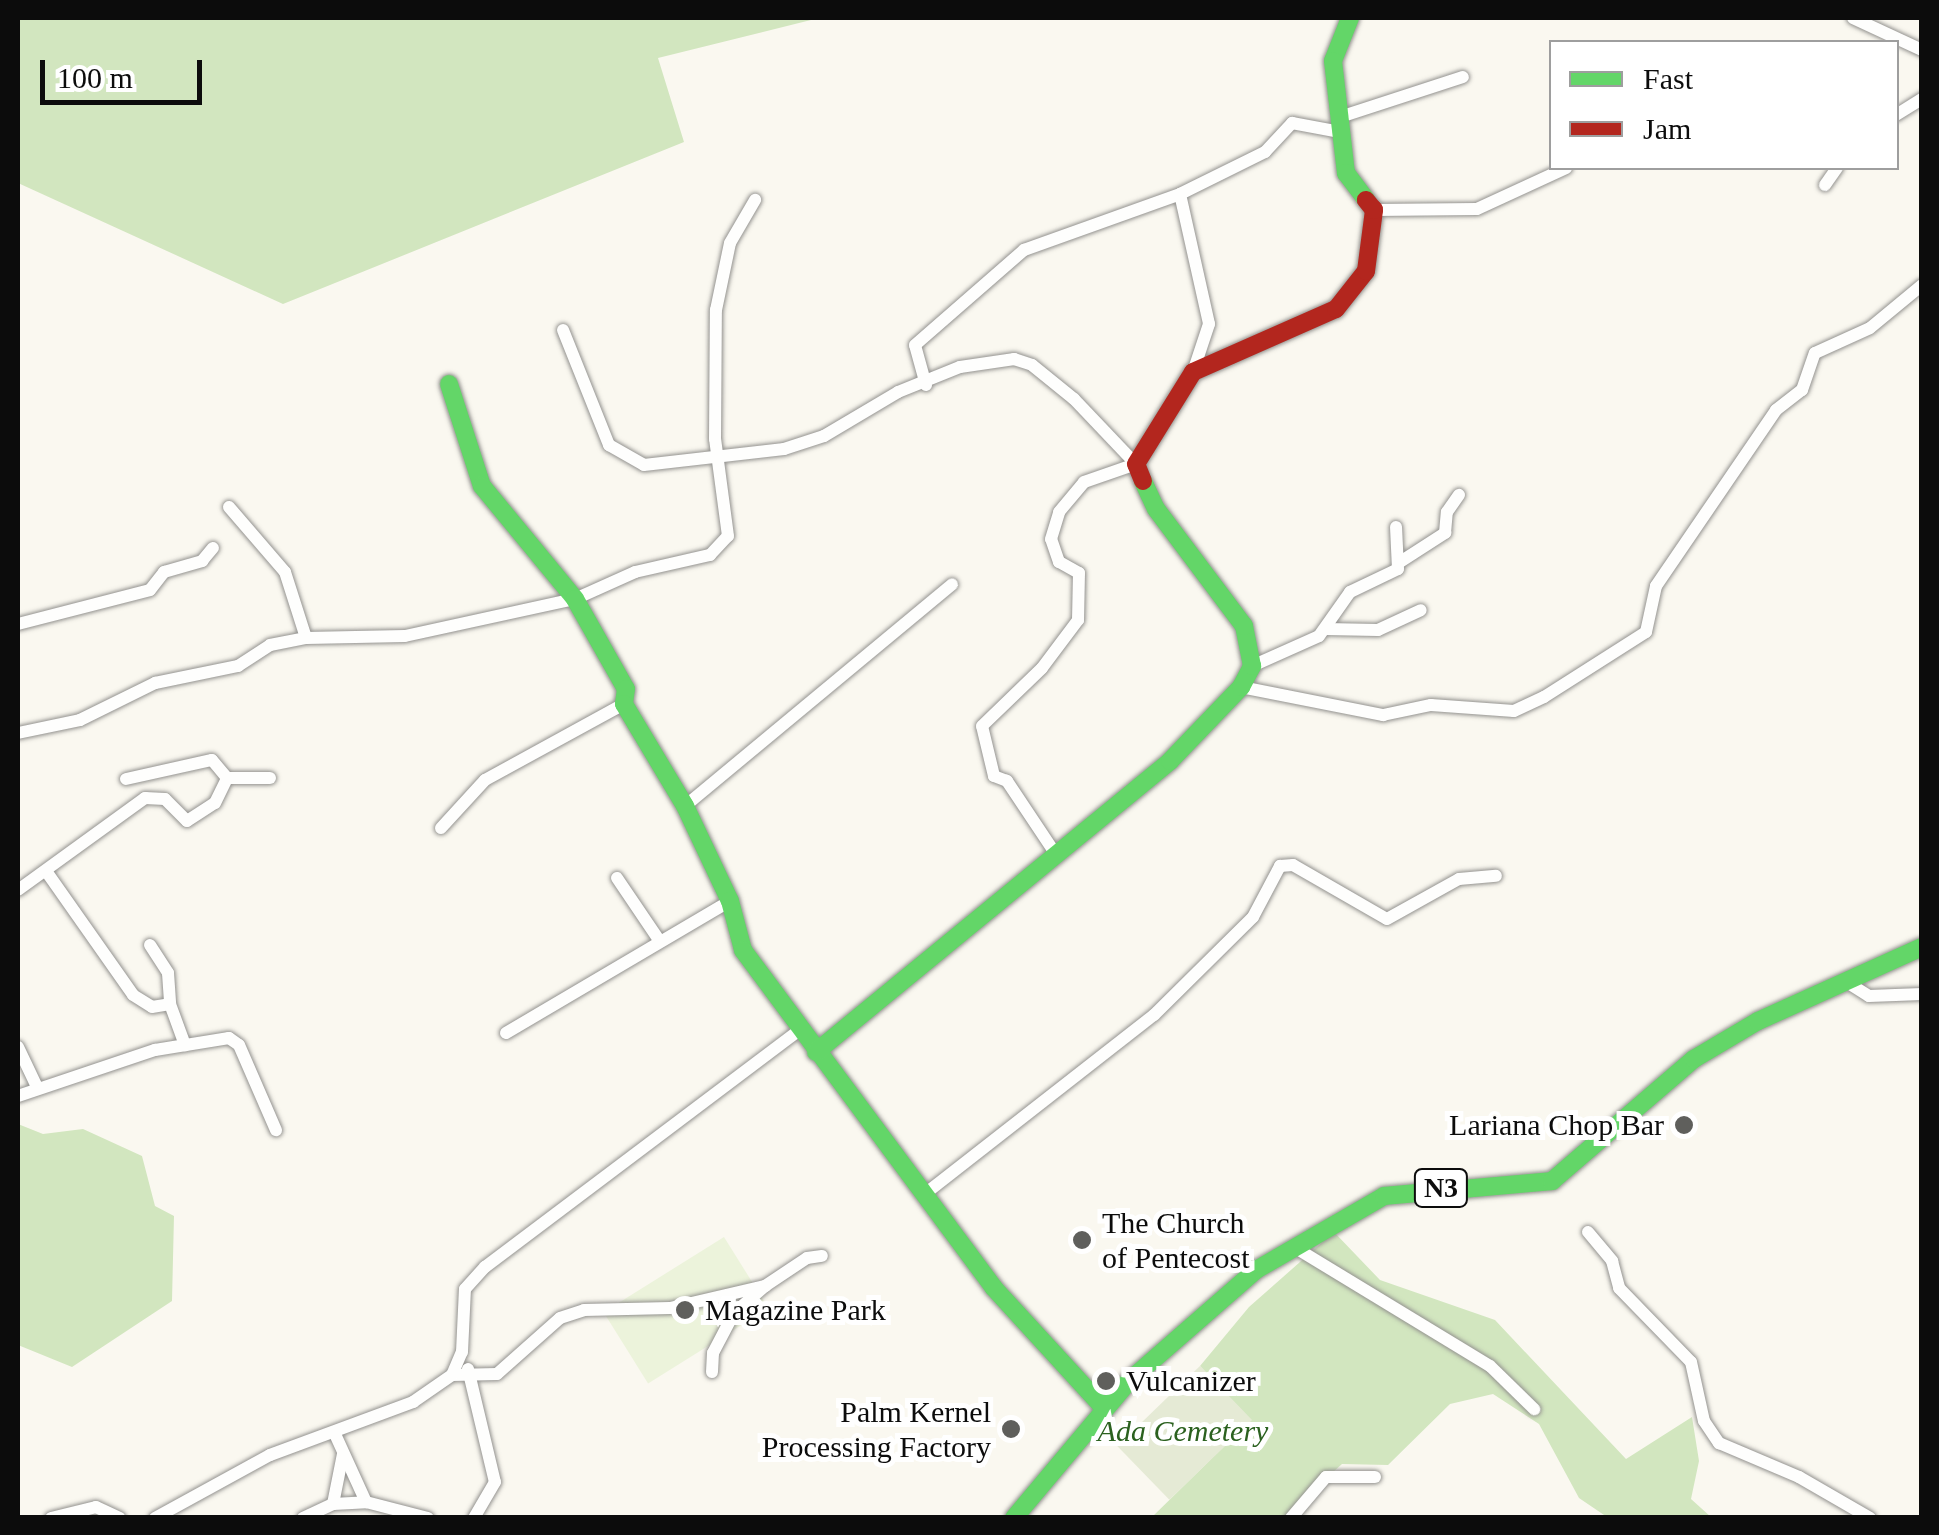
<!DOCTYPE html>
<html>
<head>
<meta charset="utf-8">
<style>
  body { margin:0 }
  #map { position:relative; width:1939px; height:1535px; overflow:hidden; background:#faf8f0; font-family:Georgia,serif }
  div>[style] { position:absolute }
  .forest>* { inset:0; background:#d2e6bf }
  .cemetery>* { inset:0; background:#e5ead5; transform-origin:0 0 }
  .pitch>* { inset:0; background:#ecf3db; transform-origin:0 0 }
  .roads { filter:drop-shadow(0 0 2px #93928f) drop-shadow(0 0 2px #93928f) }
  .street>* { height:12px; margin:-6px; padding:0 6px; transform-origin:6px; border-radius:6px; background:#fefefd }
  .fast>* { height:18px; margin:-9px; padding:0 9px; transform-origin:9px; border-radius:9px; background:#63d668 }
  .jam>* { height:18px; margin:-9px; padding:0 9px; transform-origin:9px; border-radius:9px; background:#b3261e }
  .dots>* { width:28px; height:28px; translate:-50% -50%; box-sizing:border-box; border:5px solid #fff; border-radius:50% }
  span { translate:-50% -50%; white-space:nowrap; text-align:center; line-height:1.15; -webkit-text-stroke:10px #fff; paint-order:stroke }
  .shield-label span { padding:2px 8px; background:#fff; border:2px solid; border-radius:8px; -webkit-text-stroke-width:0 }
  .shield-label { font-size:28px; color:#0c0c0c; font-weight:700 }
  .poi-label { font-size:30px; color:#0c0c0c }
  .right { translate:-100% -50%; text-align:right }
  .left { translate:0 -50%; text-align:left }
  .park-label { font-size:30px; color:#2b611f; font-style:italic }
  .frame { position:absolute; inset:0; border:20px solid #0c0c0c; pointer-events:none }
  .legend { position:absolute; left:1549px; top:40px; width:350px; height:130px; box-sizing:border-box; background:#fff; border:2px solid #9e9e9e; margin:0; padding:12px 18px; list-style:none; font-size:30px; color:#0c0c0c }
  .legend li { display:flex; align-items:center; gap:20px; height:50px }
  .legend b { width:50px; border:2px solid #9e9e9e }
  .scale { position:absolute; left:40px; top:60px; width:162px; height:45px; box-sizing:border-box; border:5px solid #0c0c0c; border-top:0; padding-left:12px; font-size:30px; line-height:35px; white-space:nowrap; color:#0c0c0c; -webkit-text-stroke:8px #fff; paint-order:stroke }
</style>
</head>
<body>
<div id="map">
  <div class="forest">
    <i style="clip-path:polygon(18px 18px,819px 18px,658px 58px,684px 142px,283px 304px,18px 183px)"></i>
    <i style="clip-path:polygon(18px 1124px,43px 1134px,83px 1129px,142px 1156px,155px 1206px,174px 1216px,172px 1301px,72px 1367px,18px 1345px)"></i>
    <i style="clip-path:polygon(1334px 1232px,1380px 1280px,1495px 1320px,1626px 1459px,1692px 1417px,1699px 1461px,1691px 1499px,1711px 1517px,1607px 1517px,1579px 1498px,1539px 1424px,1493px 1394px,1450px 1404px,1388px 1465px,1342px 1464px,1283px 1517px,1151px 1518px,1251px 1420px,1200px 1366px,1249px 1307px)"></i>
  </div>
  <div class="cemetery">
    <i style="left:1200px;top:1366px;width:75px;height:115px;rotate:46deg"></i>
  </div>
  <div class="pitch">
    <i style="left:724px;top:1237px;width:84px;height:142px;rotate:58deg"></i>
  </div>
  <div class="roads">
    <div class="street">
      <i style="left:1853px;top:18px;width:76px;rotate:24.9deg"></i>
      <i style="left:1896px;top:115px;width:31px;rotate:-32deg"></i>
      <i style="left:1343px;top:116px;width:126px;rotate:-18deg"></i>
      <i style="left:1825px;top:185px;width:21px;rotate:-55deg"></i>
      <i style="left:1180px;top:194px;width:133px;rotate:77.4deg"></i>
      <i style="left:1209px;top:324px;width:51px;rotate:108.4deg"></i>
      <i style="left:1374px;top:210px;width:103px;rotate:-0.6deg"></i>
      <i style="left:1477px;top:209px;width:98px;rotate:-24.7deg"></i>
      <i style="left:563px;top:330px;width:124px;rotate:68.2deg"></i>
      <i style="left:609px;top:445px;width:40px;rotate:29.7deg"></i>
      <i style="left:644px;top:465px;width:141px;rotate:-6.5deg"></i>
      <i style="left:784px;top:449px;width:42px;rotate:-18deg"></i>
      <i style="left:824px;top:436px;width:86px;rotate:-30.7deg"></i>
      <i style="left:898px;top:392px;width:67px;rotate:-22deg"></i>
      <i style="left:960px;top:367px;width:55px;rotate:-8.4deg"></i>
      <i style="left:1014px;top:359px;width:19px;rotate:18deg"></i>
      <i style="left:1032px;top:365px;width:54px;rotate:39deg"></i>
      <i style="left:1074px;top:399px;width:90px;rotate:46.4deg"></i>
      <i style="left:926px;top:385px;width:41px;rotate:-105.4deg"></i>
      <i style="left:915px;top:345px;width:145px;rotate:-41.1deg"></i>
      <i style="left:1024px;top:250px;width:166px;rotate:-19.7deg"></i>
      <i style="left:1180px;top:194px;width:95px;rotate:-26.3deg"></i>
      <i style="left:1265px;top:152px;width:40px;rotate:-47deg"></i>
      <i style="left:1292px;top:123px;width:49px;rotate:10.6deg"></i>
      <i style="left:229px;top:507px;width:86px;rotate:49.3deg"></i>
      <i style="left:285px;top:572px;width:69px;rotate:72.3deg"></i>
      <i style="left:1400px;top:562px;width:54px;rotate:-32.8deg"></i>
      <i style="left:1445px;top:533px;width:21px;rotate:-85deg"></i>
      <i style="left:1447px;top:512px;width:21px;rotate:-55deg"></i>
      <i style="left:18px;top:624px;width:136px;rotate:-14.4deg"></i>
      <i style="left:150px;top:590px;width:23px;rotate:-52deg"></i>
      <i style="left:164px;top:572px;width:40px;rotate:-16deg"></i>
      <i style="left:202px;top:561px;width:17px;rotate:-50deg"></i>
      <i style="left:1325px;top:629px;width:53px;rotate:1.1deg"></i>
      <i style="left:1378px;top:630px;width:47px;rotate:-24.9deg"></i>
      <i style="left:1252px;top:666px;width:73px;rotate:-24.1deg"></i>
      <i style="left:1319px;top:636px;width:54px;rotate:-54.8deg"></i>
      <i style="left:1350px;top:592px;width:53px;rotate:-25.6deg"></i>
      <i style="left:1398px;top:569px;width:42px;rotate:-92.7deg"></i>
      <i style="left:1241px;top:687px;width:145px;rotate:11.2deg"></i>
      <i style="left:1383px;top:715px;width:49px;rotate:-11.8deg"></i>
      <i style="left:1431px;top:705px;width:83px;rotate:4.1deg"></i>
      <i style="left:1514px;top:711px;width:33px;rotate:-25deg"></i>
      <i style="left:1544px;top:697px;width:121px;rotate:-32.5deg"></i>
      <i style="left:1646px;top:632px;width:47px;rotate:-77.7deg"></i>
      <i style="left:1656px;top:586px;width:213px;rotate:-55.7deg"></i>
      <i style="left:1776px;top:410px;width:33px;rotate:-38deg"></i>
      <i style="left:1802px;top:390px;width:39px;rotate:-71deg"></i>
      <i style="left:1815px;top:353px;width:60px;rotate:-24.4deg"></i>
      <i style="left:1870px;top:328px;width:67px;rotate:-39.6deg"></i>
      <i style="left:18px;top:733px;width:63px;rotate:-11.8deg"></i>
      <i style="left:80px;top:720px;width:84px;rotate:-26.3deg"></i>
      <i style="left:155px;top:683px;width:85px;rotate:-11.6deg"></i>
      <i style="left:238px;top:666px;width:38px;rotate:-33deg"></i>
      <i style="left:270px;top:645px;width:37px;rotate:-11deg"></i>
      <i style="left:306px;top:638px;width:99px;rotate:-1.2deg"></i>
      <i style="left:405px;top:636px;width:174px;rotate:-12.3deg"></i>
      <i style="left:575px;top:599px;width:66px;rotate:-24.2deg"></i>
      <i style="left:635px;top:572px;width:77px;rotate:-12.8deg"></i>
      <i style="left:710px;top:555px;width:26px;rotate:-47deg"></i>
      <i style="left:728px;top:536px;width:98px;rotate:-97.6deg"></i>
      <i style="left:715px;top:439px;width:129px;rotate:-89.6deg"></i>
      <i style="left:716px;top:310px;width:68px;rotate:-78.2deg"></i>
      <i style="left:730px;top:243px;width:50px;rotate:-59.8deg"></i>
      <i style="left:126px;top:779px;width:88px;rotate:-12.5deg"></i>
      <i style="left:212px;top:760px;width:23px;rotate:50deg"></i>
      <i style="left:685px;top:806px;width:347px;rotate:-39.7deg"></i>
      <i style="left:441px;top:828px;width:65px;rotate:-47.5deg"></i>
      <i style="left:485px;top:780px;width:158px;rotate:-28.7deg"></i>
      <i style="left:1055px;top:853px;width:87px;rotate:-123.7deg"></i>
      <i style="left:1007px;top:781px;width:14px;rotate:-159deg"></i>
      <i style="left:994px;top:776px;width:51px;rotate:-103.5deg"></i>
      <i style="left:982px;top:726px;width:83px;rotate:-44deg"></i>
      <i style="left:1042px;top:668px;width:60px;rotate:-53.1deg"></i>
      <i style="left:1078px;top:620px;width:47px;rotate:-88.8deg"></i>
      <i style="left:1079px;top:573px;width:23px;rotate:-151deg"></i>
      <i style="left:1059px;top:562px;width:24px;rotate:-109deg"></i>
      <i style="left:1051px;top:539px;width:28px;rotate:-73deg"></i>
      <i style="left:1059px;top:512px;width:39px;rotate:-50deg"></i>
      <i style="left:1084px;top:482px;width:55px;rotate:-19.1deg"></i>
      <i style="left:46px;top:871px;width:151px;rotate:54.9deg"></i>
      <i style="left:133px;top:995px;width:22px;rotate:32deg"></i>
      <i style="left:152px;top:1007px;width:18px;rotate:-9deg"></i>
      <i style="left:617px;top:878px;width:75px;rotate:55.9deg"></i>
      <i style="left:18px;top:890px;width:157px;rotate:-35.9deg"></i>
      <i style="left:145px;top:798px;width:20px;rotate:3deg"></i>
      <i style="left:165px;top:799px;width:31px;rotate:45deg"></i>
      <i style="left:187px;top:821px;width:33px;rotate:-33deg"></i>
      <i style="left:215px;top:803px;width:28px;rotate:-64deg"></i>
      <i style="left:227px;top:778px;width:43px"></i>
      <i style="left:150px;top:945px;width:33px;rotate:57deg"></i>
      <i style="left:168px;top:973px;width:31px;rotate:86deg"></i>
      <i style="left:170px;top:1004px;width:44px;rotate:69.9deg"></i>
      <i style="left:1845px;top:981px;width:28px;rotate:32deg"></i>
      <i style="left:1869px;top:996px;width:53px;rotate:-2.2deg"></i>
      <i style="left:506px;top:1033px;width:260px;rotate:-30.5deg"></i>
      <i style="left:18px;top:1047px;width:44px;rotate:64.6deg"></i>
      <i style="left:18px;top:1096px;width:145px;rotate:-18.6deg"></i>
      <i style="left:155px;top:1050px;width:75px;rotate:-9.2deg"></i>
      <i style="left:229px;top:1038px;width:12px;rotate:35deg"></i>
      <i style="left:239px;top:1045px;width:93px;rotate:66.5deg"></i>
      <i style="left:926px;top:1193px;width:289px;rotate:-38deg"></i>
      <i style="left:1154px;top:1015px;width:139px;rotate:-44.7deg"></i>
      <i style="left:1253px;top:917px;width:58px;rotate:-62.1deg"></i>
      <i style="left:1280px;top:866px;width:13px;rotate:-4deg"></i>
      <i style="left:1293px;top:865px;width:108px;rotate:29.9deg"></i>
      <i style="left:1387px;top:919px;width:82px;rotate:-29.1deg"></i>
      <i style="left:1459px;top:879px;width:37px;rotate:-5deg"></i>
      <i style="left:1588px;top:1232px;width:38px;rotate:50deg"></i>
      <i style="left:1612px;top:1261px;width:28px;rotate:75deg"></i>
      <i style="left:1619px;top:1288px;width:103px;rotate:45.8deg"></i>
      <i style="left:1691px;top:1362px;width:60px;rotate:77.6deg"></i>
      <i style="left:1704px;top:1421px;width:27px;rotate:56deg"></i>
      <i style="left:1719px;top:1443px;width:87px;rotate:23deg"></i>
      <i style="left:1799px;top:1477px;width:82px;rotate:30deg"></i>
      <i style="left:1299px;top:1250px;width:223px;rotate:31.3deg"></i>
      <i style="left:1490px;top:1366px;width:62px;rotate:44.3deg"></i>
      <i style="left:468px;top:1369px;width:116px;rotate:76.6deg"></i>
      <i style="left:495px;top:1482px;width:42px;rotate:120.3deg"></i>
      <i style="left:712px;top:1372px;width:19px;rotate:-87deg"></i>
      <i style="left:713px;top:1353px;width:45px;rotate:-62.3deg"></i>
      <i style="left:734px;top:1313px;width:40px;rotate:-41deg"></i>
      <i style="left:452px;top:1375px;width:45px;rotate:-1.3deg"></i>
      <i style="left:497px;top:1374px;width:84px;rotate:-41.6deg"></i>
      <i style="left:560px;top:1318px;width:25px;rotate:-18deg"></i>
      <i style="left:584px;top:1310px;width:86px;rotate:-1.3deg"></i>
      <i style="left:670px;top:1308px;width:98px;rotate:-13deg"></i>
      <i style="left:765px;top:1286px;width:50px;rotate:-33.7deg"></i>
      <i style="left:807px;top:1258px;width:15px;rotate:-8deg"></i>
      <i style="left:335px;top:1434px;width:75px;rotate:65.5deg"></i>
      <i style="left:333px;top:1504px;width:51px;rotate:-78.7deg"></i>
      <i style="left:51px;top:1518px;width:46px;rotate:-13.7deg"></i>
      <i style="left:96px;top:1507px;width:26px;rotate:25deg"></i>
      <i style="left:155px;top:1518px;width:131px;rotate:-28.7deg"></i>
      <i style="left:270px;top:1455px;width:153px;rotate:-20.3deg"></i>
      <i style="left:413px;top:1402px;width:47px;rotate:-34.7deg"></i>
      <i style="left:452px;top:1375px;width:25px;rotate:-67deg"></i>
      <i style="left:462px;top:1352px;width:63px;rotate:-87.3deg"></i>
      <i style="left:465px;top:1289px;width:30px;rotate:-48deg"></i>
      <i style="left:485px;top:1267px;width:392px;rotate:-37deg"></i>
      <i style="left:303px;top:1518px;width:33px;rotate:-25deg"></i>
      <i style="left:333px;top:1504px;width:33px;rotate:-3deg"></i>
      <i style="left:366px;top:1502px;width:64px;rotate:14.5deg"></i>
      <i style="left:1291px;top:1518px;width:54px;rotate:-49.5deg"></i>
      <i style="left:1326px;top:1477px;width:49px"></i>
    </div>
    <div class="fast">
      <i style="left:1350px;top:18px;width:46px;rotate:111.6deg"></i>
      <i style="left:1333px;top:61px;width:113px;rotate:83.4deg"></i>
      <i style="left:1346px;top:173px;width:34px;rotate:53deg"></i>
      <i style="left:449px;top:384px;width:107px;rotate:72.1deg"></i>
      <i style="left:482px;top:486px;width:146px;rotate:50.5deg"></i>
      <i style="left:575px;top:599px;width:103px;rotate:60.5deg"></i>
      <i style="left:626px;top:689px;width:15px;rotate:98deg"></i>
      <i style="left:624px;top:704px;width:119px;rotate:59.1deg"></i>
      <i style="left:685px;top:806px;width:105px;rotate:64.7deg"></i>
      <i style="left:730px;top:901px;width:51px;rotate:75.1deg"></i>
      <i style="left:743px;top:950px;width:420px;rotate:53.4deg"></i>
      <i style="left:993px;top:1287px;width:163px;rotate:47.5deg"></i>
      <i style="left:816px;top:1052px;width:458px;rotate:-39.4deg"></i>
      <i style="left:1170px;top:761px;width:103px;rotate:-46.2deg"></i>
      <i style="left:1241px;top:687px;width:24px;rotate:-62deg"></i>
      <i style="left:1252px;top:666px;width:41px;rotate:-101.3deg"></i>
      <i style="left:1244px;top:626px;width:146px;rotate:-126.9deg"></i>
      <i style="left:1156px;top:509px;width:31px;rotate:-115deg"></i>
      <i style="left:1014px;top:1518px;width:180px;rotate:-50deg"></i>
      <i style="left:1130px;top:1380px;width:167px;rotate:-41.1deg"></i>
      <i style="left:1256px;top:1270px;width:148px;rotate:-30deg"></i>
      <i style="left:1384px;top:1196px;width:169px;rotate:-5.1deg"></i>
      <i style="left:1552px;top:1181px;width:187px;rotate:-40.7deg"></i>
      <i style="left:1694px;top:1059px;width:74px;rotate:-30.7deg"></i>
      <i style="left:1758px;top:1021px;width:180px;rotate:-24.3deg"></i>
    </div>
    <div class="jam">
      <i style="left:1143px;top:481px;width:18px;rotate:-112deg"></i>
      <i style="left:1136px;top:464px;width:108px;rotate:-58.2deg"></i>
      <i style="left:1193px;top:372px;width:156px;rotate:-23.8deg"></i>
      <i style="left:1336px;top:309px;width:48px;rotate:-51.7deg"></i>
      <i style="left:1366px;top:271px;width:62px;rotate:-82.5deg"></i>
      <i style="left:1374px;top:210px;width:13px;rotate:-129deg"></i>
    </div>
  </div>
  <div class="dots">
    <i style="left:1684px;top:1125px;background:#5f5f5c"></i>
    <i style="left:1082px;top:1240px;background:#5f5f5c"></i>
    <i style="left:685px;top:1310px;background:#5f5f5c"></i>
    <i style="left:1106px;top:1381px;background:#5f5f5c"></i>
    <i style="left:1011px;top:1429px;background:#5f5f5c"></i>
  </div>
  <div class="shield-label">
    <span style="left:1441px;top:1188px">N3</span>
  </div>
  <div class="poi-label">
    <span class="right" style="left:1664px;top:1125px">Lariana Chop Bar</span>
    <span class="left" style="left:1102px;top:1240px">The Church<br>of Pentecost</span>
    <span class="left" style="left:705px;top:1310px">Magazine Park</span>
    <span class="left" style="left:1126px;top:1381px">Vulcanizer</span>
    <span class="right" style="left:991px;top:1429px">Palm Kernel<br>Processing Factory</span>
  </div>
  <div class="park-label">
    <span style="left:1183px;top:1431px">Ada Cemetery</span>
  </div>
  <div class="frame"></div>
  <ul class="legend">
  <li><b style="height:12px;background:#63d668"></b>Fast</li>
  <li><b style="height:12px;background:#b3261e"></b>Jam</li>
  </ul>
  <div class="scale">100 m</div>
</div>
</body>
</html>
